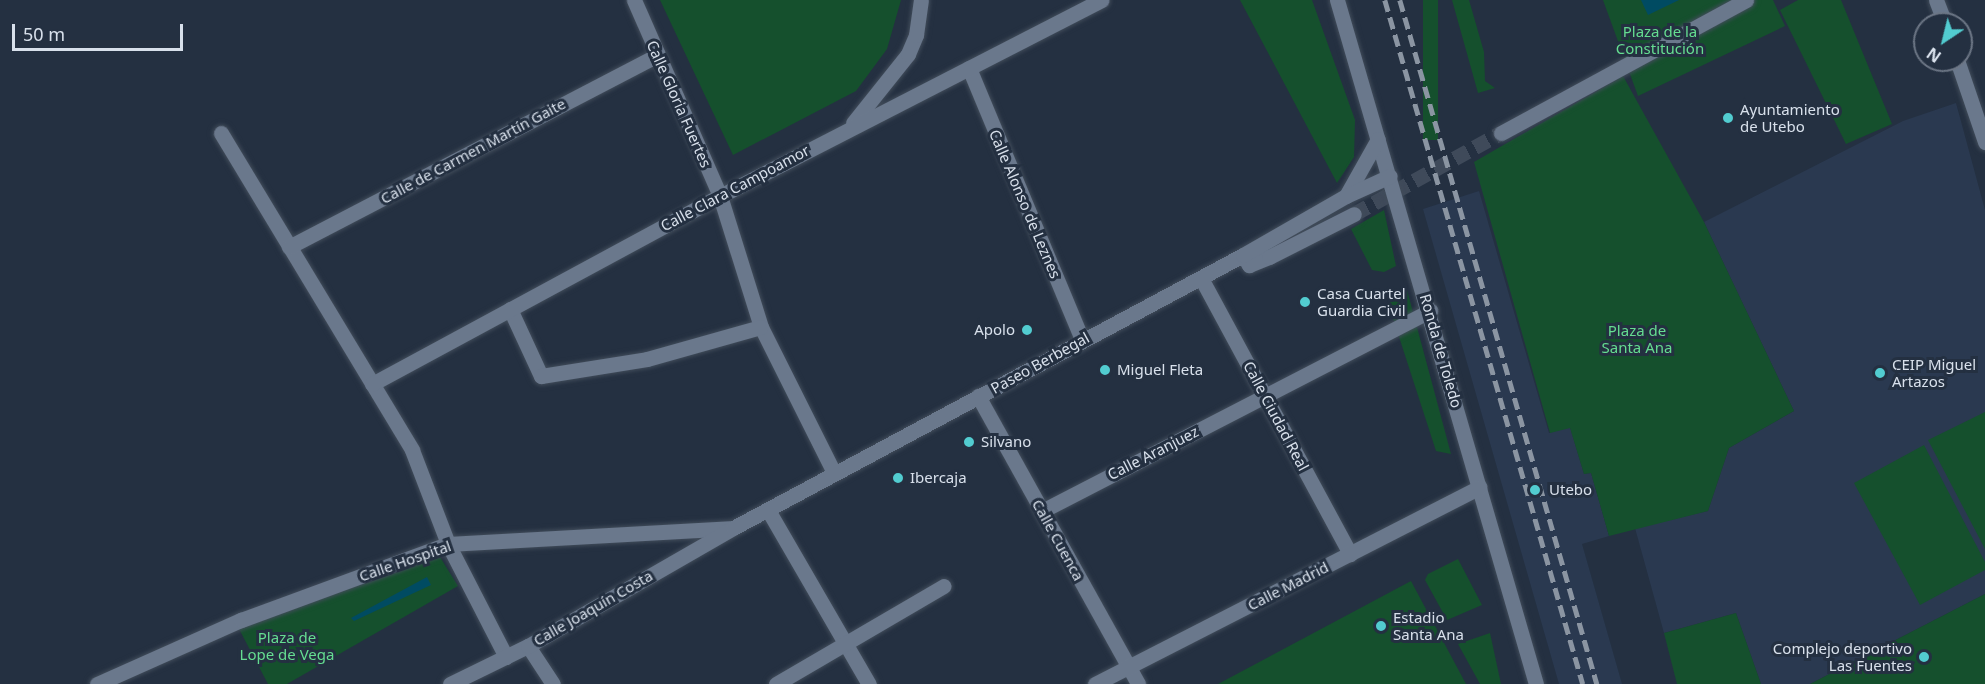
<!DOCTYPE html>
<html>
<head>
<meta charset="utf-8">
<style>
  body { margin:0 }
  #map { position:relative; width:1985px; height:684px; overflow:hidden; background:#243041; font-family:"Noto Sans",sans-serif }
  div>[style] { position:absolute }
  .built>* { inset:0; background:#2a3950 }
  .green>* { inset:0; background:#15502d; transform-origin:0 0 }
  .water>* { inset:0; background:#004b62 }
  .minor-tunnel>* { height:15px; margin-top:-7.5px; transform-origin:0; background:repeating-linear-gradient(90deg,#3f4a5a 0 15px,transparent 0 23px) }
  .roads { filter:drop-shadow(0 0 2px #414c5a) drop-shadow(0 0 2px #414c5a) }
  .minor>* { height:15px; margin:-7.5px; padding:0 7.5px; transform-origin:7.5px; border-radius:7.5px; background:#6a788c }
  .rail>* { height:4.5px; margin-top:-2.25px; transform-origin:0; background:repeating-linear-gradient(90deg,#8b95a2 0 12px,transparent 0 18px) }
  .dots>* { width:16px; height:16px; translate:-50% -50%; box-sizing:border-box; border:3px solid #243041; border-radius:50% }
  span { translate:-50% -50%; white-space:nowrap; text-align:center; line-height:1.15; -webkit-text-stroke:6px #243041; paint-order:stroke }
  .park-label { font-size:15px; color:#65dd91 }
  .street-label { font-size:15px; color:#d8e0eb }
  .poi-label { font-size:15px; color:#d8e0eb }
  .left { translate:0 -50%; text-align:left }
  .right { translate:-100% -50%; text-align:right }
  .north { position:absolute; left:1913px; top:12px; width:60px; height:60px; box-sizing:border-box; background:#243041; border:2px solid #6c7685; border-radius:50%; rotate:215deg; font-size:16px; font-weight:700; line-height:24px; text-align:center; color:#d8e0eb }
  .north::after { content:''; display:block; margin:auto; width:21px; height:27px; background:#52ccd0; clip-path:polygon(50% 0,100% 100%,50% 72%,0 100%) }
  .scale { position:absolute; left:12px; top:24px; width:171px; height:27px; box-sizing:border-box; border:3px solid #d8e0eb; border-top:0; padding-left:8px; font-size:18px; line-height:21px; white-space:nowrap; color:#d8e0eb; -webkit-text-stroke:4px #243041; paint-order:stroke }
</style>
</head>
<body>
<div id="map">
  <div class="built">
    <i style="clip-path:polygon(1956px 103px,1985px 210px,1985px 594px,1810px 684px,1761px 684px,1736px 613px,1664px 633px,1635px 528px,1708px 511px,1729px 448px,1794px 411px,1704px 222px,1903px 121px)"></i>
    <i style="clip-path:polygon(1479px 191px,1549px 433px,1570px 427px,1584px 474px,1591px 473px,1609px 536px,1582px 544px,1622px 684px,1559px 684px,1423px 209px)"></i>
  </div>
  <div class="green">
    <i style="clip-path:polygon(660px 0,901px 0,887px 49px,856px 91px,733px 155px)"></i>
    <i style="clip-path:polygon(1240px 0,1312px 0,1355px 120px,1354px 157px,1337px 183px)"></i>
    <i style="left:1423px;top:0;width:15px;height:140px"></i>
    <i style="clip-path:polygon(1452px 0,1469px 0,1484px 52px,1485px 81px,1495px 88px,1478px 93px)"></i>
    <i style="clip-path:polygon(1603px 0,1773px 0,1785px 26px,1638px 96px)"></i>
    <i style="clip-path:polygon(1798px 0,1841px 0,1892px 124px,1846px 144px,1780px 10px)"></i>
    <i style="clip-path:polygon(1623px 76px,1704px 222px,1794px 411px,1729px 448px,1708px 511px,1609px 536px,1591px 473px,1584px 474px,1570px 428px,1550px 433px,1474px 162px)"></i>
    <i style="clip-path:polygon(1384px 210px,1396px 266px,1384px 272px,1372px 270px,1351px 229px)"></i>
    <i style="clip-path:polygon(1407px 290px,1451px 454px,1436px 451px,1389px 306px,1393px 295px)"></i>
    <i style="clip-path:polygon(1985px 412px,1985px 549px,1928px 440px)"></i>
    <i style="clip-path:polygon(1924px 445px,1985px 562px,1985px 570px,1920px 605px,1854px 483px)"></i>
    <i style="clip-path:polygon(440px 557px,458px 586px,287px 684px,268px 684px,238px 627px)"></i>
    <i style="clip-path:polygon(1458px 559px,1482px 605px,1447px 620px,1425px 580px,1428px 574px)"></i>
    <i style="clip-path:polygon(1411px 581px,1466px 684px,1218px 684px)"></i>
    <i style="clip-path:polygon(1985px 594px,1985px 684px,1810px 684px)"></i>
    <i style="clip-path:polygon(1736px 613px,1761px 684px,1677px 684px,1664px 633px)"></i>
    <i style="clip-path:polygon(1490px 633px,1501px 684px,1480px 684px,1458px 644px)"></i>
  </div>
  <div class="water">
    <i style="clip-path:polygon(1641px 0,1679px 0,1648px 15px)"></i>
    <i style="clip-path:polygon(427px 577px,431px 585px,354px 621px,351px 618px)"></i>
  </div>
  <div class="minor-tunnel">
    <i style="left:1354px;top:214px;width:168px;rotate:-28.9deg"></i>
  </div>
  <div class="roads">
    <div class="minor">
      <i style="left:634px;top:0;width:214px;rotate:66.3deg"></i>
      <i style="left:720px;top:196px;width:137px;rotate:72.6deg"></i>
      <i style="left:761px;top:327px;width:163px;rotate:63.4deg"></i>
      <i style="left:1337px;top:0;width:712px;rotate:73.78deg"></i>
      <i style="left:1936px;top:0;width:26px;rotate:69deg"></i>
      <i style="left:1957px;top:60px;width:87px;rotate:71.1deg"></i>
      <i style="left:969px;top:68px;width:294px;rotate:67.4deg"></i>
      <i style="left:853px;top:123px;width:88px;rotate:-51.4deg"></i>
      <i style="left:908px;top:54px;width:21px;rotate:-67deg"></i>
      <i style="left:916px;top:35px;width:35px;rotate:-82deg"></i>
      <i style="left:221px;top:133px;width:370px;rotate:58.9deg"></i>
      <i style="left:412px;top:450px;width:101px;rotate:69deg"></i>
      <i style="left:448px;top:544px;width:127px;rotate:62.8deg"></i>
      <i style="left:1501px;top:133px;width:279px;rotate:-28.5deg"></i>
      <i style="left:1346px;top:196px;width:65px;rotate:-60.7deg"></i>
      <i style="left:289px;top:247px;width:416px;rotate:-27.5deg"></i>
      <i style="left:1243px;top:255px;width:12px;rotate:59deg"></i>
      <i style="left:1249px;top:265px;width:22px;rotate:-22deg"></i>
      <i style="left:1269px;top:257px;width:95px;rotate:-26.8deg"></i>
      <i style="left:1201px;top:278px;width:314px;rotate:61.6deg"></i>
      <i style="left:510px;top:309px;width:74px;rotate:65.2deg"></i>
      <i style="left:541px;top:376px;width:107px;rotate:-9.1deg"></i>
      <i style="left:647px;top:359px;width:118px;rotate:-15.7deg"></i>
      <i style="left:372px;top:384px;width:396px;rotate:-28.4deg"></i>
      <i style="left:720px;top:196px;width:429px;rotate:-27.2deg"></i>
      <i style="left:978px;top:396px;width:329px;rotate:60.9deg"></i>
      <i style="left:768px;top:510px;width:201px;rotate:59.9deg"></i>
      <i style="left:1042px;top:511px;width:437px;rotate:-27.3deg"></i>
      <i style="left:528px;top:646px;width:45px;rotate:56.7deg"></i>
      <i style="left:97px;top:684px;width:158px;rotate:-24deg"></i>
      <i style="left:241px;top:620px;width:221px;rotate:-20.2deg"></i>
      <i style="left:448px;top:544px;width:282px;rotate:-3.2deg"></i>
      <i style="left:450px;top:684px;width:87px;rotate:-26deg"></i>
      <i style="left:528px;top:646px;width:237px;rotate:-29.9deg"></i>
      <i style="left:733px;top:528px;width:578px;rotate:-28.16deg"></i>
      <i style="left:1243px;top:255px;width:119px;rotate:-29.8deg"></i>
      <i style="left:1346px;top:196px;width:48px;rotate:-24.4deg"></i>
      <i style="left:776px;top:684px;width:194px;rotate:-30.3deg"></i>
      <i style="left:1095px;top:684px;width:432px;rotate:-27.1deg"></i>
    </div>
  </div>
  <div class="rail">
    <i style="left:1385px;top:0;width:712px;rotate:73.86deg"></i>
    <i style="left:1400px;top:0;width:712px;rotate:73.93deg"></i>
  </div>
  <div class="dots">
    <i style="left:1728px;top:118px;background:#52ccd0"></i>
    <i style="left:1305px;top:302px;background:#52ccd0"></i>
    <i style="left:1027px;top:330px;background:#52ccd0"></i>
    <i style="left:1105px;top:370px;background:#52ccd0"></i>
    <i style="left:1880px;top:373px;background:#52ccd0"></i>
    <i style="left:969px;top:442px;background:#52ccd0"></i>
    <i style="left:898px;top:478px;background:#52ccd0"></i>
    <i style="left:1535px;top:490px;background:#52ccd0"></i>
    <i style="left:1381px;top:626px;background:#52ccd0"></i>
    <i style="left:1924px;top:657px;background:#52ccd0"></i>
  </div>
  <div class="park-label">
    <span style="left:1660px;top:40px">Plaza de la<br>Constitución</span>
    <span style="left:1637px;top:339px">Plaza de<br>Santa Ana</span>
    <span style="left:287px;top:646px">Plaza de<br>Lope de Vega</span>
  </div>
  <div class="street-label">
    <span style="left:679px;top:104px;rotate:66deg">Calle Gloria Fuertes</span>
    <span style="left:473px;top:151px;rotate:-28deg">Calle de Carmen Martín Gaite</span>
    <span style="left:735px;top:188px;rotate:-28deg">Calle Clara Campoamor</span>
    <span style="left:1025px;top:204px;rotate:67deg">Calle Alonso de Leznes</span>
    <span style="left:1441px;top:351px;rotate:74deg">Ronda de Toledo</span>
    <span style="left:1040px;top:363px;rotate:-29deg">Paseo Berbegal</span>
    <span style="left:1276px;top:416px;rotate:62deg">Calle Ciudad Real</span>
    <span style="left:1153px;top:453px;rotate:-27deg">Calle Aranjuez</span>
    <span style="left:1058px;top:540px;rotate:61deg">Calle Cuenca</span>
    <span style="left:405px;top:561px;rotate:-19deg">Calle Hospital</span>
    <span style="left:1288px;top:586px;rotate:-27deg">Calle Madrid</span>
    <span style="left:593px;top:608px;rotate:-30deg">Calle Joaquín Costa</span>
  </div>
  <div class="poi-label">
    <span class="left" style="left:1740px;top:118px">Ayuntamiento<br>de Utebo</span>
    <span class="left" style="left:1317px;top:302px">Casa Cuartel<br>Guardia Civil</span>
    <span class="right" style="left:1015px;top:330px">Apolo</span>
    <span class="left" style="left:1892px;top:373px">CEIP Miguel<br>Artazos</span>
    <span class="left" style="left:1117px;top:370px">Miguel Fleta</span>
    <span class="left" style="left:981px;top:442px">Silvano</span>
    <span class="left" style="left:910px;top:478px">Ibercaja</span>
    <span class="left" style="left:1549px;top:490px">Utebo</span>
    <span class="left" style="left:1393px;top:626px">Estadio<br>Santa Ana</span>
    <span class="right" style="left:1912px;top:657px">Complejo deportivo<br>Las Fuentes</span>
  </div>
  <div class="north">N</div>
  <div class="scale">50 m</div>
</div>
</body>
</html>
